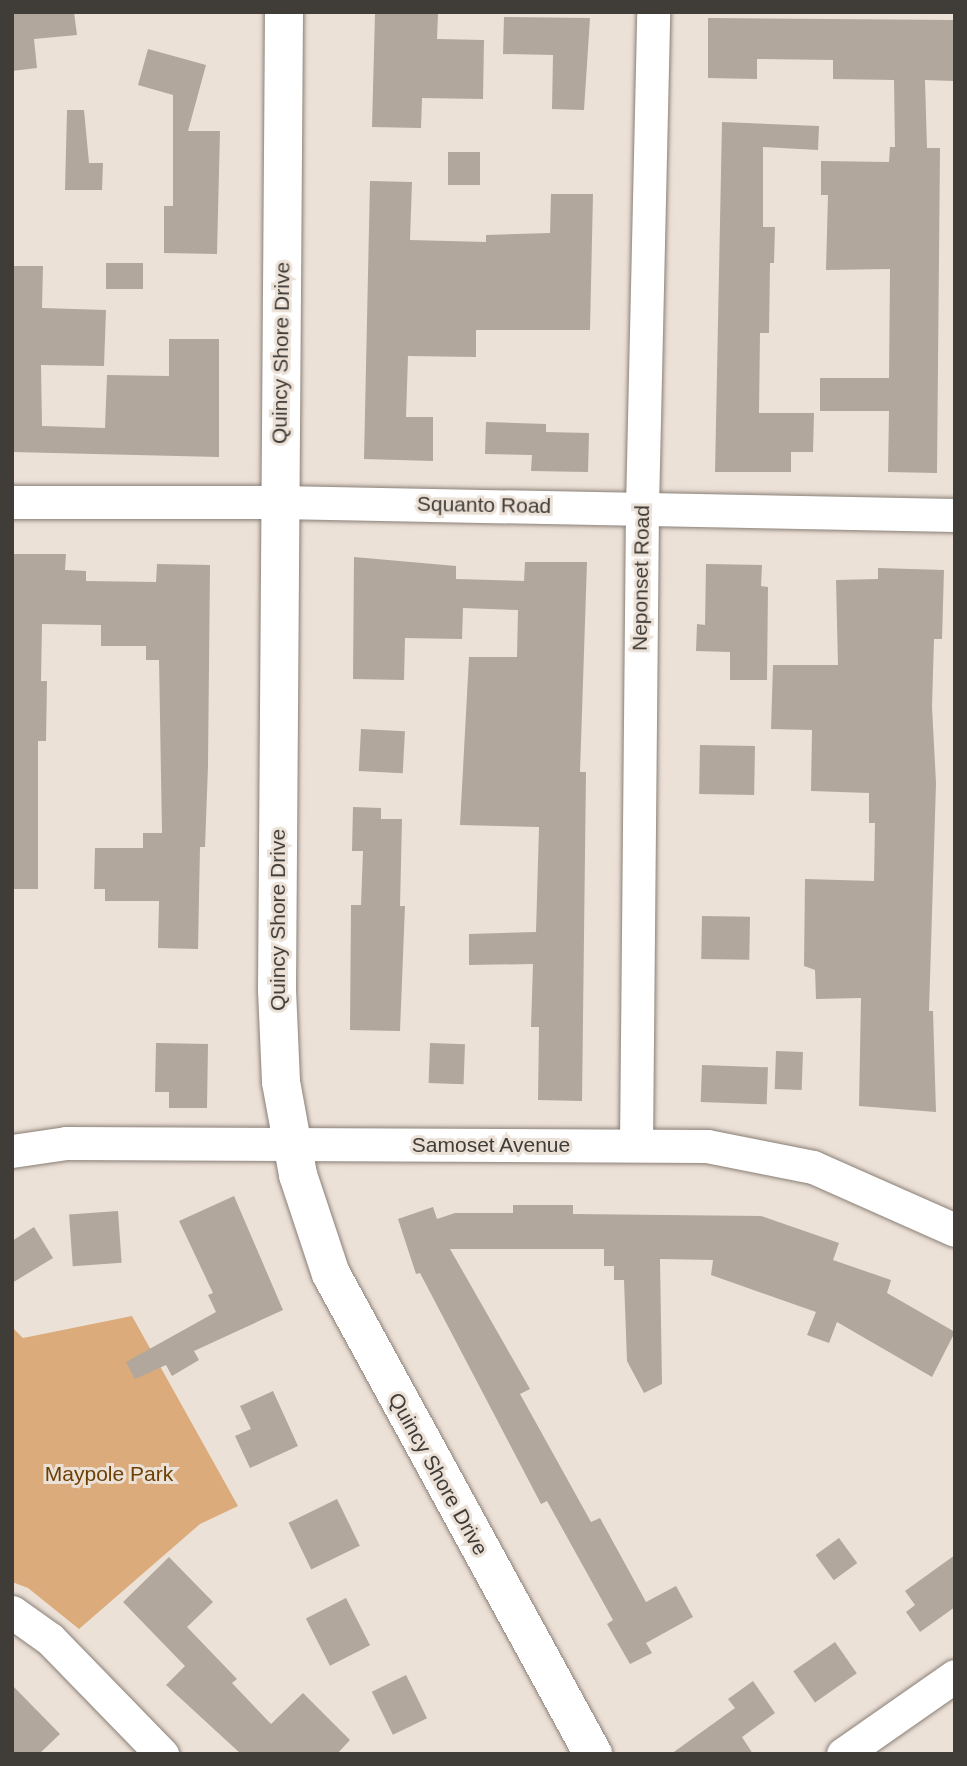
<!DOCTYPE html>
<html>
<head>
<meta charset="utf-8">
<style>
  body { margin:0 }
  #map { position:relative; width:967px; height:1766px; overflow:hidden; background:#ece1d7; font-family:Helvetica,sans-serif }
  div>[style] { position:absolute }
  .green>* { inset:0; background:#dbab7b }
  .building>* { inset:0; background:#b1a79d; transform-origin:0 0 }
  .roads { filter:drop-shadow(0 0 2px #897f76) drop-shadow(0 0 2px #897f76) }
  .minor>* { height:33px; margin:-16.5px; padding:0 16.5px; transform-origin:16.5px; border-radius:16.5px; background:#fff }
  .secondary>* { height:38px; margin:-19px; padding:0 19px; transform-origin:19px; border-radius:19px; background:#fff }
  span { translate:-50% -50%; white-space:nowrap; text-align:center; line-height:1.15; -webkit-text-stroke:6px #ece1d7; paint-order:stroke }
  .street-label { font-size:21px; color:#403c38 }
  .park-label { font-size:21px; color:#6c4004 }
  .frame { position:absolute; inset:0; border:14px solid #403c38; pointer-events:none }
</style>
</head>
<body>
<div id="map">
  <div class="green">
    <i style="clip-path:polygon(132px 1316px,238px 1506px,200px 1524px,79px 1629px,28px 1588px,12px 1582px,12px 1327px,23px 1338px)"></i>
  </div>
  <div class="building">
    <i style="clip-path:polygon(12px 12px,74px 12px,77px 35px,34px 39px,37px 68px,12px 71px)"></i>
    <i style="clip-path:polygon(375px 13px,438px 14px,437px 39px,484px 40px,483px 99px,422px 98px,421px 128px,372px 127px)"></i>
    <i style="clip-path:polygon(504px 17px,590px 18px,584px 110px,552px 109px,553px 55px,503px 54px)"></i>
    <i style="clip-path:polygon(708px 18px,953px 20px,953px 81px,925px 80px,927px 148px,940px 148px,937px 473px,888px 472px,889px 411px,820px 411px,820px 378px,889px 378px,890px 269px,826px 270px,828px 195px,821px 195px,821px 161px,889px 162px,890px 147px,895px 147px,894px 80px,833px 79px,833px 60px,757px 59px,757px 79px,708px 78px)"></i>
    <i style="clip-path:polygon(148px 49px,206px 65px,188px 131px,220px 131px,217px 254px,164px 253px,164px 206px,173px 206px,173px 95px,138px 85px)"></i>
    <i style="clip-path:polygon(67px 110px,84px 110px,89px 163px,103px 163px,102px 190px,65px 190px)"></i>
    <i style="clip-path:polygon(722px 122px,819px 126px,818px 150px,763px 147px,763px 227px,775px 227px,774px 263px,770px 263px,769px 333px,760px 333px,759px 413px,814px 413px,813px 452px,791px 452px,791px 472px,715px 472px)"></i>
    <i style="left:448px;top:152px;width:32px;height:33px"></i>
    <i style="clip-path:polygon(370px 181px,412px 182px,410px 240px,486px 242px,486px 235px,550px 233px,551px 194px,593px 194px,590px 330px,476px 330px,476px 357px,408px 356px,406px 417px,433px 417px,433px 461px,364px 459px)"></i>
    <i style="left:106px;top:263px;width:37px;height:26px"></i>
    <i style="clip-path:polygon(12px 266px,43px 266px,42px 308px,106px 310px,104px 366px,41px 365px,42px 426px,105px 428px,107px 375px,169px 376px,169px 339px,219px 339px,219px 457px,12px 452px)"></i>
    <i style="clip-path:polygon(486px 422px,546px 424px,546px 432px,589px 433px,588px 472px,531px 471px,532px 455px,485px 454px)"></i>
    <i style="clip-path:polygon(13px 554px,66px 554px,65px 570px,86px 571px,86px 581px,156px 582px,157px 564px,210px 565px,208px 766px,205px 847px,200px 847px,198px 949px,158px 948px,159px 901px,105px 901px,105px 889px,94px 889px,95px 848px,143px 848px,143px 833px,162px 833px,159px 660px,146px 660px,146px 646px,101px 646px,101px 625px,42px 624px,41px 681px,47px 681px,46px 741px,38px 741px,38px 889px,12px 889px)"></i>
    <i style="clip-path:polygon(354px 557px,456px 566px,456px 579px,524px 581px,525px 562px,587px 562px,580px 772px,586px 772px,582px 1101px,538px 1100px,539px 1027px,531px 1027px,533px 964px,469px 965px,469px 934px,536px 932px,539px 827px,460px 825px,469px 657px,517px 657px,518px 610px,463px 608px,462px 639px,405px 638px,404px 680px,353px 679px)"></i>
    <i style="clip-path:polygon(706px 564px,762px 565px,761px 586px,768px 587px,767px 680px,730px 680px,730px 652px,696px 651px,697px 624px,705px 625px)"></i>
    <i style="clip-path:polygon(878px 568px,944px 570px,942px 639px,934px 639px,932px 707px,936px 783px,929px 1011px,933px 1011px,936px 1112px,859px 1106px,861px 998px,816px 999px,815px 970px,804px 966px,805px 879px,874px 881px,875px 823px,869px 823px,869px 793px,811px 791px,812px 730px,771px 729px,773px 665px,838px 665px,836px 580px,878px 579px)"></i>
    <i style="left:361px;top:729px;width:44px;height:42px;rotate:3deg"></i>
    <i style="left:700px;top:745px;width:55px;height:49px;rotate:1deg"></i>
    <i style="clip-path:polygon(353px 807px,381px 808px,381px 819px,402px 819px,400px 906px,405px 906px,400px 1031px,350px 1030px,351px 905px,361px 905px,363px 851px,352px 851px)"></i>
    <i style="left:702px;top:916px;width:48px;height:43px;rotate:1deg"></i>
    <i style="clip-path:polygon(156px 1043px,208px 1044px,207px 1108px,169px 1108px,169px 1092px,155px 1092px)"></i>
    <i style="left:430px;top:1043px;width:35px;height:40px;rotate:2deg"></i>
    <i style="left:776px;top:1051px;width:27px;height:38px;rotate:2deg"></i>
    <i style="left:702px;top:1065px;width:66px;height:37px;rotate:2deg"></i>
    <i style="clip-path:polygon(234px 1196px,283px 1310px,194px 1351px,199px 1360px,172px 1376px,166px 1365px,135px 1379px,126px 1362px,216px 1312px,208px 1295px,213px 1293px,179px 1221px)"></i>
    <i style="clip-path:polygon(513px 1205px,573px 1205px,573px 1214px,761px 1216px,839px 1243px,833px 1260px,891px 1280px,887px 1293px,955px 1332px,932px 1377px,837px 1322px,829px 1343px,807px 1335px,816px 1312px,711px 1275px,713px 1260px,660px 1259px,662px 1384px,644px 1393px,627px 1361px,624px 1280px,614px 1280px,614px 1266px,604px 1266px,604px 1249px,450px 1249px,530px 1389px,520px 1394px,591px 1522px,600px 1518px,646px 1602px,676px 1586px,693px 1617px,646px 1643px,652px 1653px,630px 1664px,607px 1624px,613px 1620px,547px 1501px,541px 1504px,420px 1273px,416px 1274px,398px 1219px,433px 1207px,437px 1219px,455px 1213px,513px 1213px)"></i>
    <i style="left:118px;top:1211px;width:52px;height:49px;rotate:86deg"></i>
    <i style="clip-path:polygon(34px 1227px,53px 1258px,12px 1283px,12px 1241px)"></i>
    <i style="clip-path:polygon(273px 1391px,298px 1446px,250px 1468px,235px 1436px,251px 1429px,240px 1406px)"></i>
    <i style="left:337px;top:1499px;width:52px;height:54px;rotate:64deg"></i>
    <i style="left:839px;top:1538px;width:31px;height:29px;rotate:54deg"></i>
    <i style="clip-path:polygon(955px 1555px,955px 1607px,920px 1632px,906px 1612px,915px 1605px,905px 1591px)"></i>
    <i style="clip-path:polygon(169px 1557px,213px 1602px,187px 1627px,237px 1679px,232px 1683px,271px 1724px,303px 1693px,350px 1740px,337px 1754px,241px 1754px,166px 1685px,185px 1666px,123px 1602px)"></i>
    <i style="left:346px;top:1598px;width:53px;height:45px;rotate:63deg"></i>
    <i style="left:835px;top:1642px;width:38px;height:51px;rotate:55deg"></i>
    <i style="left:406px;top:1675px;width:48px;height:38px;rotate:64deg"></i>
    <i style="clip-path:polygon(753px 1681px,775px 1713px,742px 1737px,753px 1754px,671px 1754px,735px 1708px,728px 1699px)"></i>
    <i style="clip-path:polygon(12px 1685px,60px 1734px,39px 1754px,12px 1754px)"></i>
  </div>
  <div class="roads">
    <div class="minor">
      <i style="left:12px;top:502px;width:267px"></i>
      <i style="left:279px;top:502px;width:676px;rotate:1.1deg"></i>
      <i style="left:636px;top:1145px;width:637px;rotate:-89.46deg"></i>
      <i style="left:642px;top:508px;width:496px;rotate:-88.7deg"></i>
      <i style="left:12px;top:1151px;width:55px;rotate:-8.4deg"></i>
      <i style="left:66px;top:1143px;width:641px;rotate:0.27deg"></i>
      <i style="left:707px;top:1146px;width:108px;rotate:11.2deg"></i>
      <i style="left:813px;top:1167px;width:155px;rotate:23.9deg"></i>
      <i style="left:12px;top:1612px;width:47px;rotate:35.4deg"></i>
      <i style="left:50px;top:1639px;width:161px;rotate:45.8deg"></i>
      <i style="left:843px;top:1754px;width:136px;rotate:-34.9deg"></i>
    </div>
    <div class="secondary">
      <i style="left:284px;top:12px;width:978px;rotate:90.41deg"></i>
      <i style="left:277px;top:990px;width:92px;rotate:87.5deg"></i>
      <i style="left:281px;top:1082px;width:95px;rotate:79.6deg"></i>
      <i style="left:298px;top:1175px;width:104px;rotate:71.6deg"></i>
      <i style="left:331px;top:1274px;width:547px;rotate:61.37deg"></i>
    </div>
  </div>
  <div class="street-label">
    <span style="left:281px;top:353px;rotate:-89deg">Quincy Shore Drive</span>
    <span style="left:484px;top:505px;rotate:1deg">Squanto Road</span>
    <span style="left:641px;top:578px;rotate:-89deg">Neponset Road</span>
    <span style="left:278px;top:920px;rotate:-90deg">Quincy Shore Drive</span>
    <span style="left:491px;top:1145px">Samoset Avenue</span>
    <span style="left:438px;top:1474px;rotate:61deg">Quincy Shore Drive</span>
  </div>
  <div class="park-label">
    <span style="left:109px;top:1474px">Maypole Park</span>
  </div>
  <div class="frame"></div>
</div>
</body>
</html>
